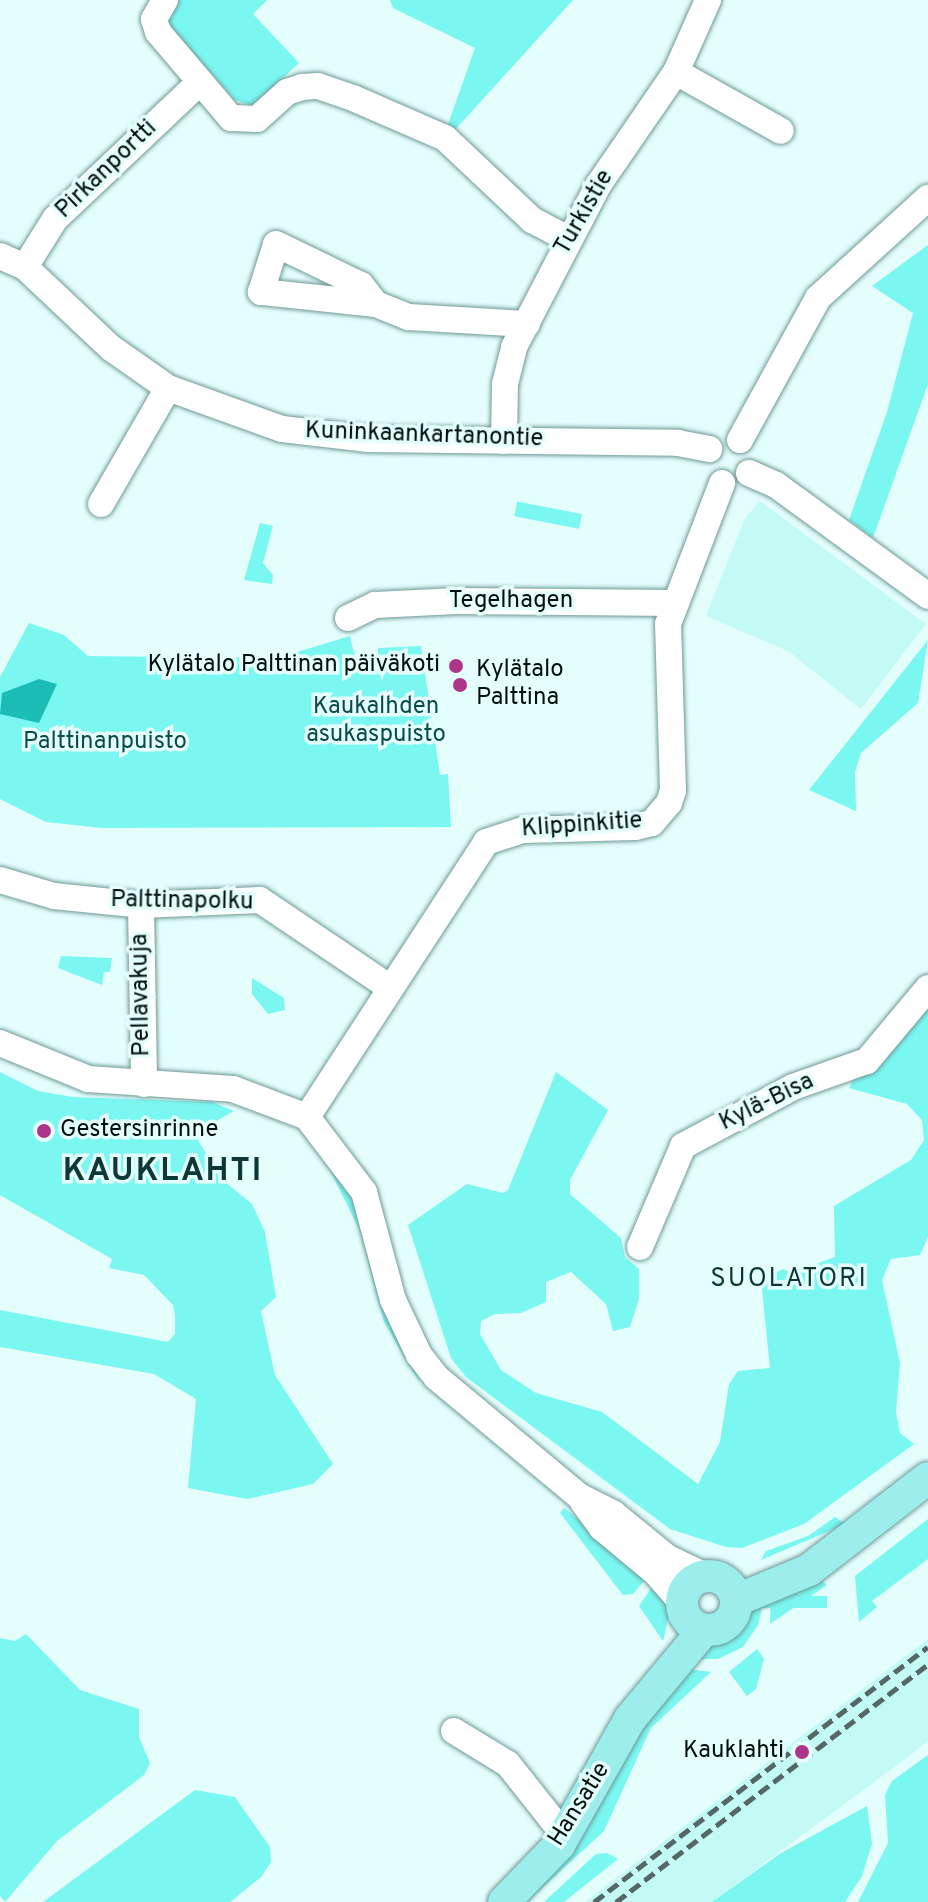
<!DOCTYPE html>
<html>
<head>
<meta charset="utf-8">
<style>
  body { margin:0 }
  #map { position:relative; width:928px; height:1902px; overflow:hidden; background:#e4fefc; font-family:Overpass,sans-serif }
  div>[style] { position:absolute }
  .built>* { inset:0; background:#c3faf6 }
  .green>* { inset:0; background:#7bf7f1; transform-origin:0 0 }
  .water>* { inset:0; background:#1cbcb7 }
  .roads { filter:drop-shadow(0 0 2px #6f9997) drop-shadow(0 0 2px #6f9997) }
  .minor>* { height:26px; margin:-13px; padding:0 13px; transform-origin:13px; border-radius:13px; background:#fff }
  .major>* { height:32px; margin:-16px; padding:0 16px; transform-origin:16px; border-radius:16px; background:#9beeeb }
  .major>.ring { margin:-16px; padding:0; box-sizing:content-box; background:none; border:32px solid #9beeeb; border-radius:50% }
  .rail>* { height:5px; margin-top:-2.5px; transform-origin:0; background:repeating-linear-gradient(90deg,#556866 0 12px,transparent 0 18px) }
  .dots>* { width:22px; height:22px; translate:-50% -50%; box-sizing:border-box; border:4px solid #e4fefc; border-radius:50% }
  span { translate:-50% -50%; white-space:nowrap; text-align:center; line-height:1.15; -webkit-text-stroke:7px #e4fefc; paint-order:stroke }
  .street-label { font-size:24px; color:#010f0e }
  .poi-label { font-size:24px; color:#010f0e }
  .right { translate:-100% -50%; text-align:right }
  .left { translate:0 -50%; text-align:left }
  .park-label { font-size:24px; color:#0c4b49 }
  .neighbourhood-label { font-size:26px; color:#0d3837; letter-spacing:2px }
  .district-label { font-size:32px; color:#0d3837; font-weight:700; letter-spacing:2px }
</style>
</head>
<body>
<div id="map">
  <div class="built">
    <i style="clip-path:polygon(760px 501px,926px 624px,861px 709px,788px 651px,706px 616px,745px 518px)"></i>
    <i style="clip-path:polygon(928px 1639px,928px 1741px,908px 1757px,712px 1902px,585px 1902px)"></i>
  </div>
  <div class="green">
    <i style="clip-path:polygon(178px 0,267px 0,253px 14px,299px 63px,253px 106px,235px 100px,167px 24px,170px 7px)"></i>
    <i style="clip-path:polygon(390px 0,573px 0,454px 131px,447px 127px,475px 48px,393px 8px)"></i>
    <i style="clip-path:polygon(928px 245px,928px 384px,873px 538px,849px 520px,887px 412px,913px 313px,872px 286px)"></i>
    <i style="left:582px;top:514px;width:15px;height:66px;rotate:101deg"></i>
    <i style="clip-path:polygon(260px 523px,273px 526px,263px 563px,273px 575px,272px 584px,244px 580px)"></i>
    <i style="clip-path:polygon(29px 623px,64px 635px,88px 656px,277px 658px,350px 636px,356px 661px,378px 665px,378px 648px,421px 646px,440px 775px,448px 774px,451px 827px,102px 828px,46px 822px,0 799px,0 677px)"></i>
    <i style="clip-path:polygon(928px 640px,918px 703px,861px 753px,855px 772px,856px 811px,809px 790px)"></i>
    <i style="clip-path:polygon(61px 956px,112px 958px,110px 972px,104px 972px,102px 985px,58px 968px)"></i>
    <i style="clip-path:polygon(252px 978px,284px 998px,285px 1010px,268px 1014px,252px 994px)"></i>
    <i style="clip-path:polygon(928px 1005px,928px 1237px,920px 1255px,891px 1259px,882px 1280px,900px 1363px,896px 1412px,900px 1433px,914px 1444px,804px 1524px,742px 1548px,726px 1547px,670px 1529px,466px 1377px,451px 1358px,408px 1225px,467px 1184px,503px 1193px,508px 1190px,556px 1072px,608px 1110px,570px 1180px,570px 1194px,621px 1238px,625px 1257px,639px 1269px,639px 1299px,630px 1327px,613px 1331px,606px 1304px,571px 1272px,546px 1282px,546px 1302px,521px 1313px,495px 1314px,481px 1321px,480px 1334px,501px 1370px,536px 1393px,602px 1412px,698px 1484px,720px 1442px,729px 1384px,738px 1371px,770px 1368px,761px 1280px,783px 1269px,791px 1273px,835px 1257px,834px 1206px,911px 1160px,924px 1140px,922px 1120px,907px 1104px,849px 1088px,858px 1071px)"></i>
    <i style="clip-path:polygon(0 1072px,38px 1091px,73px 1097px,212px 1102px,234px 1111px,201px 1130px,199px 1142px,224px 1181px,252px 1204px,265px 1232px,276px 1297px,261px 1311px,275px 1375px,333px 1464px,313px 1484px,247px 1499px,188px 1488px,196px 1399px,154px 1374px,0 1347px,0 1310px,168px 1342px,175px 1334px,175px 1315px,173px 1305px,144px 1275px,109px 1268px,112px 1259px,0 1195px)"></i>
    <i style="clip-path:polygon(328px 1166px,343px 1173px,420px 1384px,384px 1322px,360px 1231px)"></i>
    <i style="clip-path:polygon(564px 1508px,649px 1575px,633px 1594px,623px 1595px,560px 1513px)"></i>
    <i style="clip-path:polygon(835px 1517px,846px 1524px,761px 1560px,766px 1551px,808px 1536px)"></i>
    <i style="clip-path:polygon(928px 1519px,928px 1559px,872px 1601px,877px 1607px,859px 1622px,855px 1576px)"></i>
    <i style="clip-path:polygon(818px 1577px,827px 1585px,770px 1624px,771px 1589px)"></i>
    <i style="clip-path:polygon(656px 1581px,671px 1608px,663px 1641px,639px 1606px)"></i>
    <i style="left:827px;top:1596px;width:12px;height:76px;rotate:90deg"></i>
    <i style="clip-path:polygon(763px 1604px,758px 1625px,743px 1647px,718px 1659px,689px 1659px,706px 1643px,735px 1628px,747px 1608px)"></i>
    <i style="clip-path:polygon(26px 1634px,80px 1690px,139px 1709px,139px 1737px,150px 1763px,144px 1775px,57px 1841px,5px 1902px,0 1896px,0 1638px,15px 1641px)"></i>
    <i style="clip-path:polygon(757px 1649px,764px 1659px,756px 1689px,747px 1696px,729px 1672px)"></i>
    <i style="clip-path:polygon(688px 1669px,711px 1672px,651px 1728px,604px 1831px,527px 1902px,521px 1898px,635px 1729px)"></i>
    <i style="clip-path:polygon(928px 1755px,928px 1902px,858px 1902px,888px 1843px,885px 1795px,892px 1781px)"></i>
    <i style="clip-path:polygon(195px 1790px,235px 1797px,270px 1847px,271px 1862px,261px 1877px,230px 1902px,43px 1902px)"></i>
    <i style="clip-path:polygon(867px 1806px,872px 1844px,862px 1876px,845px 1902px,712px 1902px,781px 1853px)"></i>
    <i style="clip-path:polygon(607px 1853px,618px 1859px,564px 1902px,544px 1902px,596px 1854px)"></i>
  </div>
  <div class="water">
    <i style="clip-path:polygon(39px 679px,57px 684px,39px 723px,0 714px,2px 693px)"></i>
  </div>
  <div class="roads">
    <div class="minor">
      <i style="left:165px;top:0;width:22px;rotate:120deg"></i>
      <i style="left:154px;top:19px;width:14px;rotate:73deg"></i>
      <i style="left:158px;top:32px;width:113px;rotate:49.7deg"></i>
      <i style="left:231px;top:118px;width:26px;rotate:2deg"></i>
      <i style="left:257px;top:119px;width:40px;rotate:-42deg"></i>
      <i style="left:287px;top:92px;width:16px;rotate:-18deg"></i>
      <i style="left:302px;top:87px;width:16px;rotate:-4deg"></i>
      <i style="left:318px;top:86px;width:37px;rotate:19deg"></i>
      <i style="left:353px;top:98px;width:100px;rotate:23.5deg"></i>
      <i style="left:445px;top:138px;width:120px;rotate:43.3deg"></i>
      <i style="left:532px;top:220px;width:41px;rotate:27.8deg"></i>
      <i style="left:676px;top:72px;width:120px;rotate:29.3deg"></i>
      <i style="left:0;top:256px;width:27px;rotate:24deg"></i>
      <i style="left:25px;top:267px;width:118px;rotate:43.3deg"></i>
      <i style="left:111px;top:348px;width:70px;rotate:35.1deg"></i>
      <i style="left:168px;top:388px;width:121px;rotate:19.8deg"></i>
      <i style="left:282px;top:429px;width:87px;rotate:6.6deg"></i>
      <i style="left:368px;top:439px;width:310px;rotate:0.7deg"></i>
      <i style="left:678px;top:443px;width:32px;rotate:11deg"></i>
      <i style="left:25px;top:267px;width:57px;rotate:-58deg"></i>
      <i style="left:55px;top:219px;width:198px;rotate:-43.4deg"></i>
      <i style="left:376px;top:304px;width:116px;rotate:-174deg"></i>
      <i style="left:261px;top:292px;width:50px;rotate:-72.6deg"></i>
      <i style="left:276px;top:244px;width:94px;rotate:25.8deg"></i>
      <i style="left:361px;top:285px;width:24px;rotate:52deg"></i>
      <i style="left:376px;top:304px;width:35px;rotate:22deg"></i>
      <i style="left:409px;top:317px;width:118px;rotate:3.4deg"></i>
      <i style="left:740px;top:440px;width:162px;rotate:-61.2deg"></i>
      <i style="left:818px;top:298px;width:149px;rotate:-42.3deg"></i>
      <i style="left:504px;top:441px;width:57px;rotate:-89deg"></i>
      <i style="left:505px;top:384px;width:38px;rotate:-76deg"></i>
      <i style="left:514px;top:347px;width:184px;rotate:-62.5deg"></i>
      <i style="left:599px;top:184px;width:136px;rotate:-55.5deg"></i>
      <i style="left:676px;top:72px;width:79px;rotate:-66deg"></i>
      <i style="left:749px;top:473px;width:30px;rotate:24deg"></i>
      <i style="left:776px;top:485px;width:188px;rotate:36.1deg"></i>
      <i style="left:101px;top:504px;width:134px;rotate:-60deg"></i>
      <i style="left:348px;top:618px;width:30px;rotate:-26deg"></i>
      <i style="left:375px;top:605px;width:81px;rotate:-2.8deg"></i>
      <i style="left:456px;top:601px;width:220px;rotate:0.5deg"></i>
      <i style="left:0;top:880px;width:56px;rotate:16.5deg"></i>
      <i style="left:54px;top:896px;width:87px;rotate:5.9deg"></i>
      <i style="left:141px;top:905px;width:119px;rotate:-2.4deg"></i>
      <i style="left:260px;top:900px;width:156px;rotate:34deg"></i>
      <i style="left:141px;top:905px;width:179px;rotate:89deg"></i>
      <i style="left:0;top:1043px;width:95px;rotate:22.2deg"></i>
      <i style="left:88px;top:1079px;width:145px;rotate:3.9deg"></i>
      <i style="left:233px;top:1089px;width:79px;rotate:20.7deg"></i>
      <i style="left:307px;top:1117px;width:94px;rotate:52.8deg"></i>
      <i style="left:364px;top:1192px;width:112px;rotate:75deg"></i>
      <i style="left:393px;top:1300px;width:61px;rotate:64.7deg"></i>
      <i style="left:419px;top:1355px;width:28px;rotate:52deg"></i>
      <i style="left:436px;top:1377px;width:186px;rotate:39.8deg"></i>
      <i style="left:579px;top:1496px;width:39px;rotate:27deg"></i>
      <i style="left:614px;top:1514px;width:70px;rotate:39.2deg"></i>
      <i style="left:668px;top:1558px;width:42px;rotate:25.3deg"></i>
      <i style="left:307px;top:1117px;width:328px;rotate:-56.9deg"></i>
      <i style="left:486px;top:842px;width:39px;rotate:-18deg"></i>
      <i style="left:523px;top:830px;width:112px;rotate:-1.5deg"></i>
      <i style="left:635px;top:827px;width:17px;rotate:-13deg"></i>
      <i style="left:652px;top:823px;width:26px;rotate:-50deg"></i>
      <i style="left:669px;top:803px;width:13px;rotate:-72deg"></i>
      <i style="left:673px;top:791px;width:167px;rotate:-91.7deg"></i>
      <i style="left:668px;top:624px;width:151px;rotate:-69deg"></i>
      <i style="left:640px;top:1247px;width:110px;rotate:-66.9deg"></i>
      <i style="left:683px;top:1146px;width:125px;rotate:-28.2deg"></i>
      <i style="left:793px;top:1087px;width:78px;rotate:-19.4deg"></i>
      <i style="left:867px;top:1061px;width:95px;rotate:-50.1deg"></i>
      <i style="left:583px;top:1502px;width:32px;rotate:54deg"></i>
      <i style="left:602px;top:1528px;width:70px;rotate:39.8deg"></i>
      <i style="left:656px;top:1573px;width:38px;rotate:49deg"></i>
      <i style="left:454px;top:1731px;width:63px;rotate:31.4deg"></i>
      <i style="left:508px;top:1764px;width:92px;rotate:51.6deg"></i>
    </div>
    <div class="major">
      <i class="ring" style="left:682px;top:1576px;width:22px;height:22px"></i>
      <i style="left:737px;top:1600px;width:78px;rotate:-22.6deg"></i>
      <i style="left:809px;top:1570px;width:150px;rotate:-37.7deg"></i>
      <i style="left:504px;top:1902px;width:79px;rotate:-46deg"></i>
      <i style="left:559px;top:1845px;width:145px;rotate:-60.6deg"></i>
      <i style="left:630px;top:1719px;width:116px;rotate:-50.3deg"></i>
    </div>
  </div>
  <div class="rail">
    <i style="left:594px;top:1902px;width:420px;rotate:-37.4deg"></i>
    <i style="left:616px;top:1902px;width:392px;rotate:-37.3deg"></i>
  </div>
  <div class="dots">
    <i style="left:456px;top:666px;background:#ad358a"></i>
    <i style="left:460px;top:685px;background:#ad358a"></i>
    <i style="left:44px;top:1131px;background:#ad358a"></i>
    <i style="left:802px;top:1752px;background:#ad358a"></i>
  </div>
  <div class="street-label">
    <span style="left:107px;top:170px;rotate:-44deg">Pirkanportti</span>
    <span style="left:585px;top:213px;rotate:-60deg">Turkistie</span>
    <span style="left:424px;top:436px;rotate:2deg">Kuninkaankartanontie</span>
    <span style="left:511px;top:602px">Tegelhagen</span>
    <span style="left:582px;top:826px;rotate:-4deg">Klippinkitie</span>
    <span style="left:182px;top:902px;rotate:1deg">Palttinapolku</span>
    <span style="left:142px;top:995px;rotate:-91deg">Pellavakuja</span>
    <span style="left:767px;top:1103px;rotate:-26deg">Kylä-Bisa</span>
    <span style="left:580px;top:1805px;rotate:-58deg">Hansatie</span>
  </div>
  <div class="poi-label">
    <span class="right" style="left:440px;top:666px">Kylätalo Palttinan päiväkoti</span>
    <span class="left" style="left:476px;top:685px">Kylätalo<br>Palttina</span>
    <span class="left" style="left:60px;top:1131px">Gestersinrinne</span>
    <span class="right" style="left:784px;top:1752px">Kauklahti</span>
  </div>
  <div class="park-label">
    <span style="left:376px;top:722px">Kaukalhden<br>asukaspuisto</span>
    <span style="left:105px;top:743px">Palttinanpuisto</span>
  </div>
  <div class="neighbourhood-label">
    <span style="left:789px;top:1280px">SUOLATORI</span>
  </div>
  <div class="district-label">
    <span style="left:163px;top:1172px">KAUKLAHTI</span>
  </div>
</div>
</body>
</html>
